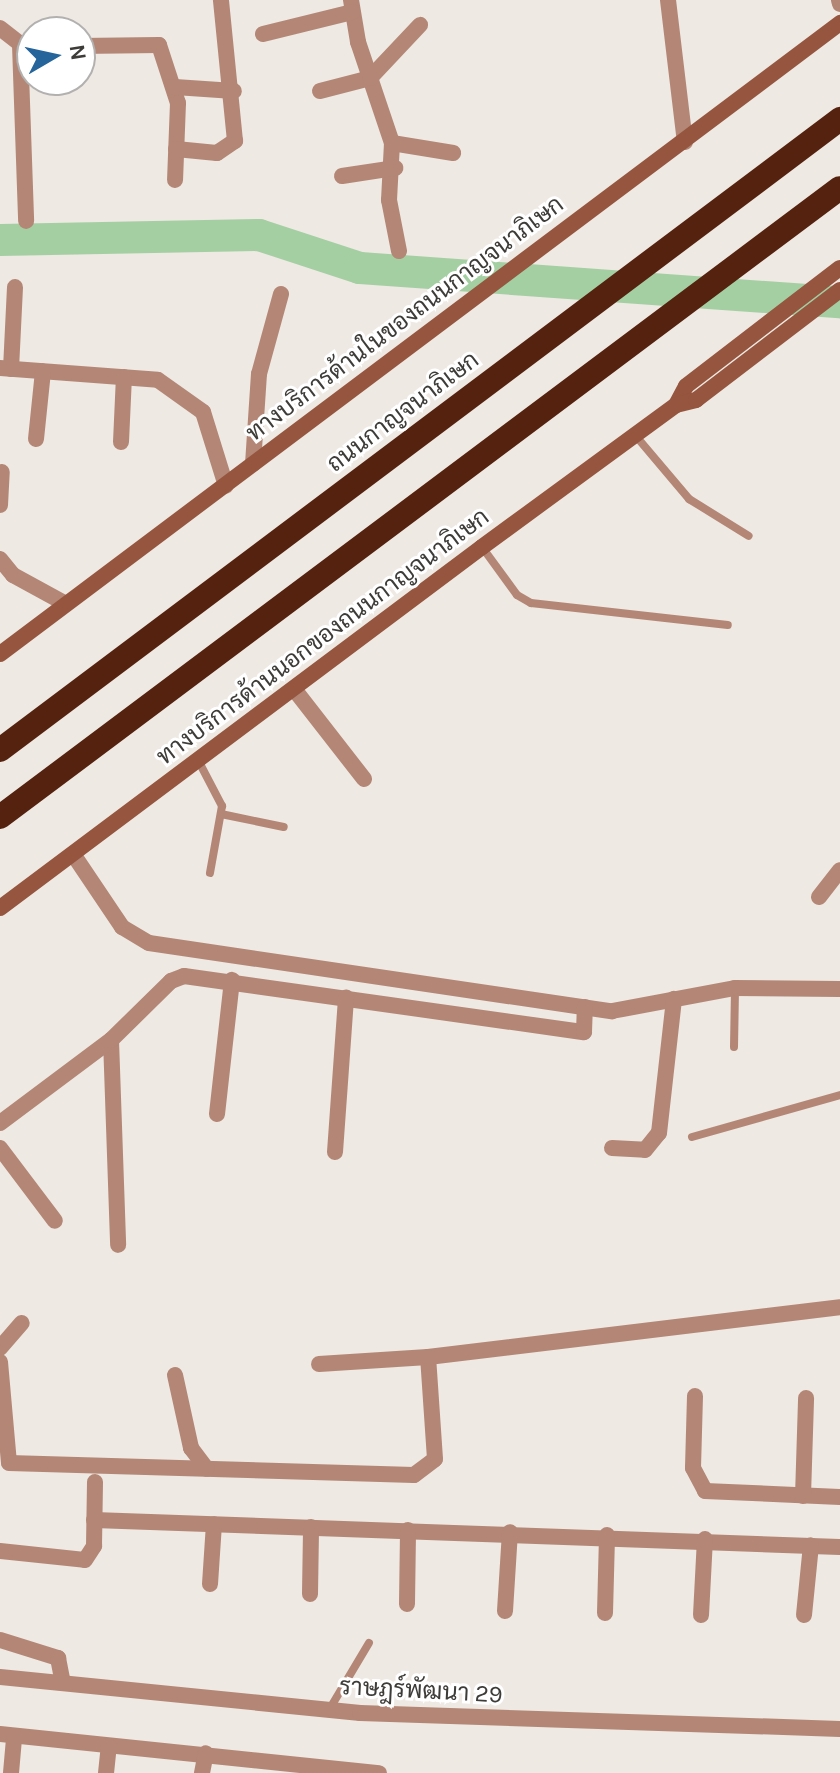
<!DOCTYPE html>
<html>
<head>
<meta charset="utf-8">
<style>
  body { margin:0 }
  #map { position:relative; width:840px; height:1773px; overflow:hidden; background:#eee9e3; font-family:Karla,Sarabun,sans-serif }
  div>[style] { position:absolute }
  .river>* { height:32px; margin:-16px; padding:0 16px; transform-origin:16px; border-radius:16px; background:#a4cfa2 }
  .service>* { height:8px; margin:-4px; padding:0 4px; transform-origin:4px; border-radius:4px; background:#b48676 }
  .minor>* { height:16px; margin:-8px; padding:0 8px; transform-origin:8px; border-radius:8px; background:#b48676 }
  .secondary>* { height:16px; margin:-8px; padding:0 8px; transform-origin:8px; border-radius:8px; background:#95553e }
  .motorway>* { height:24px; margin:-12px; padding:0 12px; transform-origin:12px; border-radius:12px; background:#55220f }
  span { translate:-50% -50%; white-space:nowrap; text-align:center; line-height:1.15; -webkit-text-stroke:6px #fff; paint-order:stroke }
  .street-label { font-size:24px; color:#3e3c39 }
  .north { position:absolute; left:16px; top:16px; width:80px; height:80px; box-sizing:border-box; background:#fff; border:2px solid #b2b1b0; border-radius:50%; rotate:81deg; font-size:22px; font-weight:700; line-height:32px; text-align:center; color:#3e3c39 }
  .north::after { content:''; display:block; margin:auto; width:28px; height:36px; background:#25659b; clip-path:polygon(50% 0,100% 100%,50% 72%,0 100%) }
</style>
</head>
<body>
<div id="map">
  <div class="river">
    <i style="left:0;top:240px;width:259px;rotate:-1.1deg"></i>
    <i style="left:259px;top:235px;width:106px;rotate:18.1deg"></i>
    <i style="left:360px;top:268px;width:481px;rotate:4.1deg"></i>
  </div>
  <div class="service">
    <i style="left:635px;top:435px;width:84px;rotate:49.8deg"></i>
    <i style="left:689px;top:499px;width:70px;rotate:31.7deg"></i>
    <i style="left:482px;top:547px;width:59px;rotate:53.9deg"></i>
    <i style="left:517px;top:595px;width:16px;rotate:30deg"></i>
    <i style="left:531px;top:603px;width:198px;rotate:6.4deg"></i>
    <i style="left:198px;top:760px;width:52px;rotate:62.4deg"></i>
    <i style="left:222px;top:806px;width:68px;rotate:100.2deg"></i>
    <i style="left:221px;top:814px;width:64px;rotate:11.7deg"></i>
    <i style="left:734px;top:1047px;width:59px;rotate:-89deg"></i>
    <i style="left:692px;top:1137px;width:154px;rotate:-15.8deg"></i>
    <i style="left:329px;top:1710px;width:78px;rotate:-59.2deg"></i>
  </div>
  <div class="minor">
    <i style="left:351px;top:0;width:43px;rotate:80.5deg"></i>
    <i style="left:358px;top:42px;width:107px;rotate:71.4deg"></i>
    <i style="left:392px;top:143px;width:57px;rotate:93deg"></i>
    <i style="left:389px;top:200px;width:52px;rotate:78.9deg"></i>
    <i style="left:668px;top:0;width:143px;rotate:83.2deg"></i>
    <i style="left:839px;top:0;width:4px;rotate:76deg"></i>
    <i style="left:0;top:28px;width:41px;rotate:38deg"></i>
    <i style="left:263px;top:34px;width:92px;rotate:-13.9deg"></i>
    <i style="left:20px;top:45px;width:176px;rotate:88deg"></i>
    <i style="left:80px;top:46px;width:79px;rotate:-0.7deg"></i>
    <i style="left:159px;top:45px;width:61px;rotate:71.9deg"></i>
    <i style="left:178px;top:103px;width:77px;rotate:92.2deg"></i>
    <i style="left:175px;top:87px;width:59px;rotate:3.9deg"></i>
    <i style="left:320px;top:91px;width:52px;rotate:-14.6deg"></i>
    <i style="left:370px;top:78px;width:73px;rotate:-46.7deg"></i>
    <i style="left:392px;top:143px;width:62px;rotate:9.3deg"></i>
    <i style="left:176px;top:149px;width:41px;rotate:5.6deg"></i>
    <i style="left:217px;top:153px;width:22px;rotate:-34deg"></i>
    <i style="left:235px;top:141px;width:142px;rotate:-95.7deg"></i>
    <i style="left:342px;top:176px;width:54px;rotate:-8.6deg"></i>
    <i style="left:0;top:368px;width:158px;rotate:4.3deg"></i>
    <i style="left:158px;top:380px;width:55px;rotate:35.4deg"></i>
    <i style="left:203px;top:412px;width:77px;rotate:72.7deg"></i>
    <i style="left:11px;top:369px;width:82px;rotate:-87.2deg"></i>
    <i style="left:36px;top:439px;width:68px;rotate:-84.1deg"></i>
    <i style="left:121px;top:442px;width:65px;rotate:-87.4deg"></i>
    <i style="left:253px;top:464px;width:90px;rotate:-86.2deg"></i>
    <i style="left:259px;top:374px;width:83px;rotate:-74.6deg"></i>
    <i style="left:0;top:505px;width:33px;rotate:-87deg"></i>
    <i style="left:0;top:559px;width:21px;rotate:51deg"></i>
    <i style="left:13px;top:575px;width:60px;rotate:28.7deg"></i>
    <i style="left:294px;top:689px;width:114px;rotate:52.1deg"></i>
    <i style="left:73px;top:854px;width:88px;rotate:56.1deg"></i>
    <i style="left:122px;top:927px;width:31px;rotate:31deg"></i>
    <i style="left:149px;top:943px;width:468px;rotate:8.4deg"></i>
    <i style="left:612px;top:1011px;width:125px;rotate:-10.6deg"></i>
    <i style="left:735px;top:988px;width:105px;rotate:0.5deg"></i>
    <i style="left:819px;top:897px;width:34px;rotate:-52deg"></i>
    <i style="left:111px;top:1040px;width:205px;rotate:88deg"></i>
    <i style="left:217px;top:1114px;width:135px;rotate:-83.6deg"></i>
    <i style="left:0;top:1123px;width:139px;rotate:-36.8deg"></i>
    <i style="left:111px;top:1040px;width:84px;rotate:-44.5deg"></i>
    <i style="left:171px;top:981px;width:14px;rotate:-21deg"></i>
    <i style="left:184px;top:976px;width:404px;rotate:8deg"></i>
    <i style="left:584px;top:1032px;width:25px;rotate:-88deg"></i>
    <i style="left:0;top:1148px;width:91px;rotate:53deg"></i>
    <i style="left:612px;top:1148px;width:33px;rotate:3deg"></i>
    <i style="left:645px;top:1150px;width:22px;rotate:-51deg"></i>
    <i style="left:659px;top:1133px;width:135px;rotate:-83.6deg"></i>
    <i style="left:335px;top:1152px;width:155px;rotate:-85.9deg"></i>
    <i style="left:0;top:1348px;width:33px;rotate:-49deg"></i>
    <i style="left:0;top:1362px;width:101px;rotate:84.9deg"></i>
    <i style="left:9px;top:1463px;width:405px;rotate:1.7deg"></i>
    <i style="left:414px;top:1475px;width:26px;rotate:-37deg"></i>
    <i style="left:435px;top:1459px;width:102px;rotate:-93.9deg"></i>
    <i style="left:319px;top:1364px;width:109px;rotate:-3.7deg"></i>
    <i style="left:428px;top:1357px;width:415px;rotate:-6.9deg"></i>
    <i style="left:175px;top:1375px;width:75px;rotate:77.6deg"></i>
    <i style="left:191px;top:1448px;width:26px;rotate:53deg"></i>
    <i style="left:695px;top:1396px;width:72px;rotate:91.6deg"></i>
    <i style="left:693px;top:1468px;width:26px;rotate:62deg"></i>
    <i style="left:705px;top:1491px;width:135px;rotate:2.5deg"></i>
    <i style="left:803px;top:1496px;width:98px;rotate:-88.2deg"></i>
    <i style="left:94px;top:1520px;width:746px;rotate:2.07deg"></i>
    <i style="left:0;top:1551px;width:85px;rotate:6deg"></i>
    <i style="left:85px;top:1560px;width:17px;rotate:-57deg"></i>
    <i style="left:94px;top:1546px;width:64px;rotate:-89.1deg"></i>
    <i style="left:210px;top:1584px;width:60px;rotate:-86.2deg"></i>
    <i style="left:310px;top:1594px;width:67px;rotate:-89.1deg"></i>
    <i style="left:407px;top:1604px;width:74px;rotate:-89.2deg"></i>
    <i style="left:505px;top:1611px;width:79px;rotate:-86.4deg"></i>
    <i style="left:605px;top:1613px;width:78px;rotate:-88.5deg"></i>
    <i style="left:701px;top:1615px;width:76px;rotate:-87deg"></i>
    <i style="left:804px;top:1615px;width:70px;rotate:-84.3deg"></i>
    <i style="left:0;top:1640px;width:61px;rotate:17.2deg"></i>
    <i style="left:58px;top:1658px;width:25px;rotate:79deg"></i>
    <i style="left:0;top:1677px;width:362px;rotate:5.7deg"></i>
    <i style="left:360px;top:1713px;width:480px;rotate:1.9deg"></i>
    <i style="left:0;top:1734px;width:381px;rotate:5.9deg"></i>
    <i style="left:11px;top:1773px;width:37px;rotate:-85deg"></i>
    <i style="left:106px;top:1773px;width:27px;rotate:-84deg"></i>
    <i style="left:202px;top:1773px;width:20px;rotate:-79deg"></i>
  </div>
  <div class="secondary">
    <i style="left:676px;top:405px;width:21px;rotate:-62deg"></i>
    <i style="left:686px;top:386px;width:194px;rotate:-37.5deg"></i>
    <i style="left:0;top:654px;width:1051px;rotate:-36.91deg"></i>
    <i style="left:0;top:908px;width:602px;rotate:-36.83deg"></i>
    <i style="left:482px;top:547px;width:240px;rotate:-36.2deg"></i>
    <i style="left:676px;top:405px;width:21px;rotate:-14deg"></i>
    <i style="left:696px;top:400px;width:181px;rotate:-37.4deg"></i>
  </div>
  <div class="motorway">
    <i style="left:0;top:750px;width:1051px;rotate:-36.91deg"></i>
    <i style="left:0;top:817px;width:1049px;rotate:-36.83deg"></i>
  </div>
  <div class="street-label">
    <span style="left:405px;top:319px;rotate:-37deg">ทางบริการด้านในของถนนกาญจนาภิเษก</span>
    <span style="left:403px;top:412px;rotate:-37deg">ถนนกาญจนาภิเษก</span>
    <span style="left:323px;top:637px;rotate:-37deg">ทางบริการด้านนอกของถนนกาญจนาภิเษก</span>
    <span style="left:421px;top:1691px;rotate:3deg">ราษฎร์พัฒนา 29</span>
  </div>
  <div class="north">N</div>
</div>
</body>
</html>
